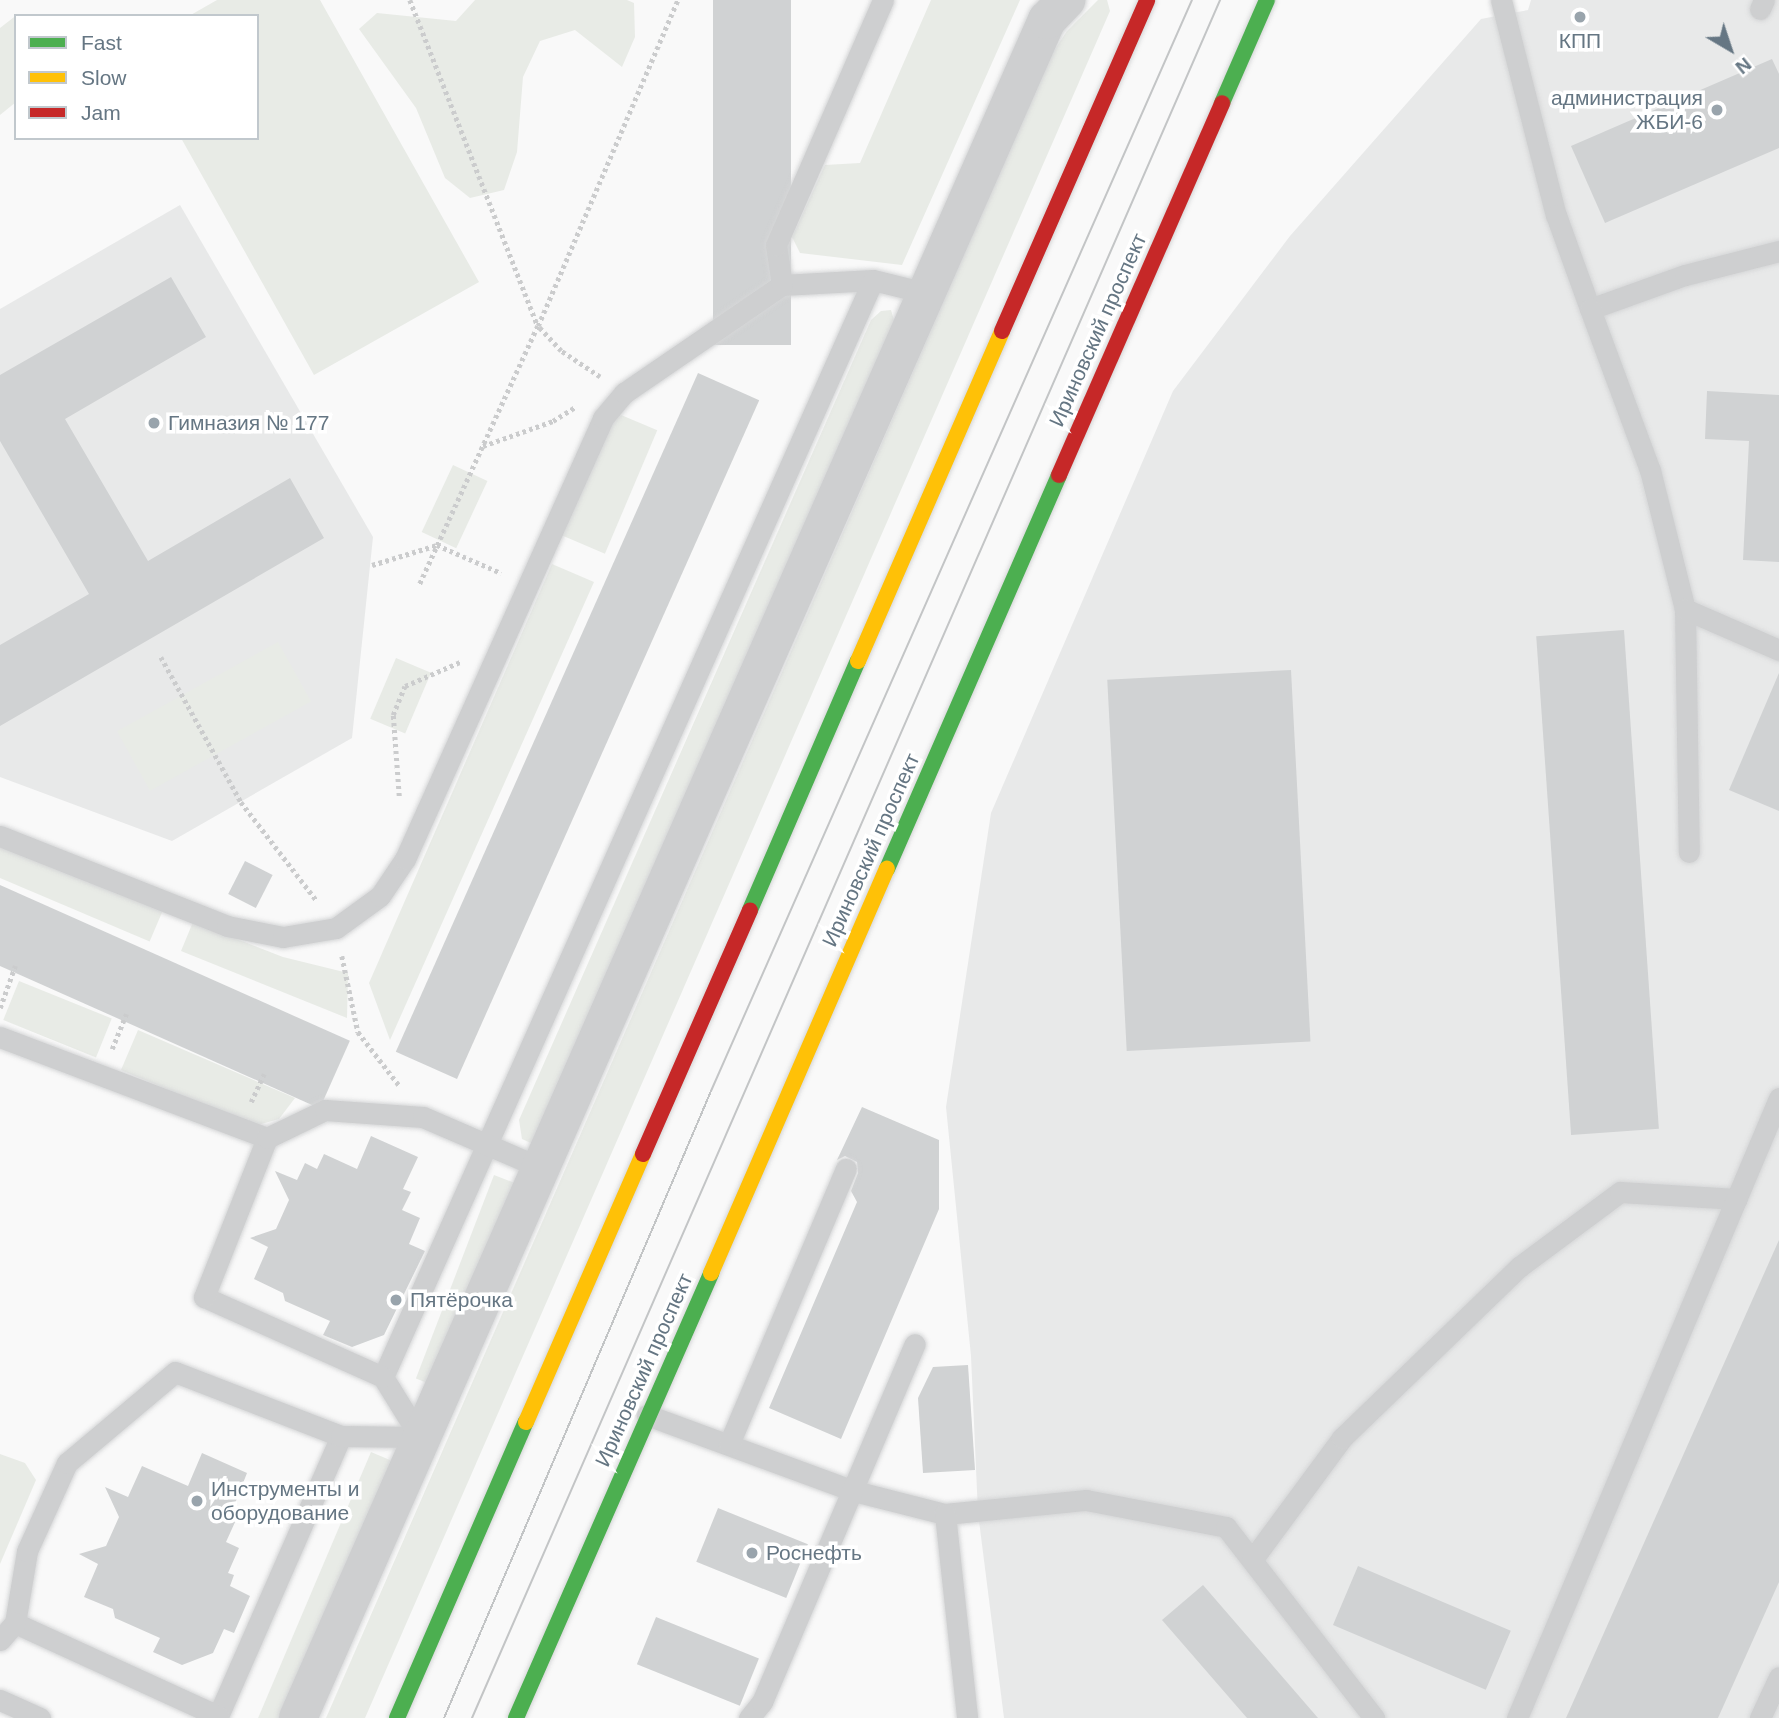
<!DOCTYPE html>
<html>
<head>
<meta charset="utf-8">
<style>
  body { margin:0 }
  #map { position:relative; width:1779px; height:1718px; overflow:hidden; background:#f9f9f9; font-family:Helvetica,sans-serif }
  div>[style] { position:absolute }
  .built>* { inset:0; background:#e8e9e9 }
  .green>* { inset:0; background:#e8ebe6; transform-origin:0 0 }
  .building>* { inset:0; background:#d0d2d3; transform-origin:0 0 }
  .path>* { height:4.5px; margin-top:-2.25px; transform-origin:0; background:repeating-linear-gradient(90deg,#cbcccd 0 3.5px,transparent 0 7px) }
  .roads { filter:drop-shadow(0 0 2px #d5d6d7) drop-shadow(0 0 2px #d5d6d7) }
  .lane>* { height:21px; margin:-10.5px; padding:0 10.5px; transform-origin:10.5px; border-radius:10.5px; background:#cecfd0 }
  .street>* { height:38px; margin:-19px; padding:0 19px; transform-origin:19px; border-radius:19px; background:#cecfd0 }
  .fast>* { height:16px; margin:-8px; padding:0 8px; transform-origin:8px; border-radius:8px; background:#4caf50 }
  .slow>* { height:16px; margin:-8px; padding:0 8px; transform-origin:8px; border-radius:8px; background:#ffc107 }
  .jam>* { height:16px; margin:-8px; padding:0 8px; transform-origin:8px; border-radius:8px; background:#c62828 }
  .tram>* { height:2px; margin:-1px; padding:0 1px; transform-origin:1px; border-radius:1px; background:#c3c5c6 }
  .dots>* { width:19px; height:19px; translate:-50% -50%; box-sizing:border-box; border:4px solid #fff; border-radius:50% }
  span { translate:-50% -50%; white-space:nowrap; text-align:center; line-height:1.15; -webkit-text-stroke:7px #fff; paint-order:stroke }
  .poi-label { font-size:21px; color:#657683 }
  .right { translate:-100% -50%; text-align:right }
  .left { translate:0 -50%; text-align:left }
  .street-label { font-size:21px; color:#657683 }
  .legend { position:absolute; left:14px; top:14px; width:245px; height:126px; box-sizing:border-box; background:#fff; border:2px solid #c1c8cd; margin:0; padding:9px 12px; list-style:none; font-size:21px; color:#657683 }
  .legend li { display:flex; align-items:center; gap:14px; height:35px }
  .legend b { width:35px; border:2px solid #c1c8cd }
  .north { position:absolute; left:1695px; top:14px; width:70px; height:70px; -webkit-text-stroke:5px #fff; paint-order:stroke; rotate:141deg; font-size:19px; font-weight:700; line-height:28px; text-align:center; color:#657683 }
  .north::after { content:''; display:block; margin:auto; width:24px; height:32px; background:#657683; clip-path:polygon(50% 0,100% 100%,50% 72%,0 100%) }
</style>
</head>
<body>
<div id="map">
  <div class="built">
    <i style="clip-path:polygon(1531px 0,1779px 0,1779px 1718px,1004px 1718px,978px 1513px,971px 1356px,946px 1107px,991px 813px,1173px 391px,1290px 236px,1481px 19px,1528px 10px)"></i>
    <i style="clip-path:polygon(180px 205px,373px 537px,352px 738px,172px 841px,0 777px,0 309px)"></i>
  </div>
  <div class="green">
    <i style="clip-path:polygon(217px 0,320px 0,479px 282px,314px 375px,181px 138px,257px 138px,257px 16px,189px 16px)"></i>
    <i style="clip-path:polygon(475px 0,627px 0,634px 3px,635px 37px,622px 67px,575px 30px,540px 41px,523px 77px,517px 152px,504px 190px,470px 198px,445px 178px,416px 108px,359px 29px,377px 13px,456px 21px)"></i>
    <i style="clip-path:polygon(931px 0,1020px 0,902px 265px,800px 253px,792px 237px,825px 165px,860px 163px)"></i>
    <i style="clip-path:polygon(1098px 0,1107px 0,1110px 11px,365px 1718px,326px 1718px,1051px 55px,1067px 31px)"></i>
    <i style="clip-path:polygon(18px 14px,16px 102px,0 115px,0 28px)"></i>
    <i style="clip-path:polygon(891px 310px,894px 320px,533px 1144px,522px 1139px,519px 1120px,871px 320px,881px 311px)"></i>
    <i style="left:614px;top:412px;width:47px;height:134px;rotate:23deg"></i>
    <i style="left:453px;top:465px;width:38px;height:74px;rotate:25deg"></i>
    <i style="clip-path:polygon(552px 564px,594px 582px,390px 1040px,369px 983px)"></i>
    <i style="left:278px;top:642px;width:68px;height:184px;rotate:61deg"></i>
    <i style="left:396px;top:658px;width:38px;height:66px;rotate:23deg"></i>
    <i style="left:0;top:841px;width:177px;height:34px;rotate:23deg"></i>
    <i style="clip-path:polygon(193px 922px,283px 957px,348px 973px,347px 1018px,181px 951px)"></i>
    <i style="left:19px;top:981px;width:100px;height:42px;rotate:22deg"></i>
    <i style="clip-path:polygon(138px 1030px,295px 1098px,279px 1119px,254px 1126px,121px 1070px)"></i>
    <i style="left:494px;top:1175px;width:22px;height:218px;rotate:21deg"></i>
    <i style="left:371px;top:1452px;width:25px;height:290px;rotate:23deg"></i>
    <i style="clip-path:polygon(0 1454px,25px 1463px,36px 1480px,0 1564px)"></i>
  </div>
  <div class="building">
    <i style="left:713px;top:0;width:78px;height:345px"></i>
    <i style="clip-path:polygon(1772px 59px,1779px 74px,1779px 148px,1605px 223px,1571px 146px)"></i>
    <i style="clip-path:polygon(171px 277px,206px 337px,65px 419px,148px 561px,290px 478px,324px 538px,0 726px,0 645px,89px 594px,0 441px,0 375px)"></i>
    <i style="left:698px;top:373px;width:67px;height:743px;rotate:24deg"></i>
    <i style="clip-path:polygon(1707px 391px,1779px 395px,1779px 562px,1743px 560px,1749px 441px,1705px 439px)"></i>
    <i style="left:1624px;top:630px;width:500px;height:88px;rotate:86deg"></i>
    <i style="left:1291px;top:670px;width:372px;height:184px;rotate:87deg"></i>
    <i style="clip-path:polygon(1779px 673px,1779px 811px,1729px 790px)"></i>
    <i style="left:245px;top:861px;width:31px;height:37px;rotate:27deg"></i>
    <i style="left:0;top:885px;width:383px;height:74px;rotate:24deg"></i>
    <i style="clip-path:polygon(862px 1107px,939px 1140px,939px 1209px,841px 1439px,769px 1408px,857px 1202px,851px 1191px,858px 1173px,857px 1162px,845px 1156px,837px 1160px)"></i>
    <i style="clip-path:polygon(371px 1136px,418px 1157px,403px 1189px,411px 1192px,402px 1210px,420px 1218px,409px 1244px,425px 1251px,384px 1335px,352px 1347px,323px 1335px,330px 1321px,285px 1301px,283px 1293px,254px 1279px,268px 1247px,250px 1238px,276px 1229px,289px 1200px,275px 1171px,297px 1180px,305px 1163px,317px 1169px,324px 1154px,357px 1169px)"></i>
    <i style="clip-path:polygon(1779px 1240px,1779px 1582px,1718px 1718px,1566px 1718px)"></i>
    <i style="clip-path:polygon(968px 1365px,975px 1470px,923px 1473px,918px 1398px,933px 1367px)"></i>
    <i style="clip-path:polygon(202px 1453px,247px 1473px,234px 1506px,241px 1509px,226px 1542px,239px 1548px,228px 1573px,234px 1575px,230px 1586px,250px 1596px,234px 1633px,224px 1629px,213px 1653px,182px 1665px,153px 1652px,160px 1638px,115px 1618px,113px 1609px,84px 1597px,98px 1564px,79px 1554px,106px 1546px,119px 1517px,105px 1487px,128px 1497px,142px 1466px,188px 1486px)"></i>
    <i style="left:718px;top:1508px;width:97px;height:58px;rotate:22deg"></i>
    <i style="left:1358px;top:1566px;width:166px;height:64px;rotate:23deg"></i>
    <i style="clip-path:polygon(1203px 1585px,1318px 1718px,1247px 1718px,1162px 1620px)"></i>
    <i style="left:656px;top:1617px;width:111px;height:51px;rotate:22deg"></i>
  </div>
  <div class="path">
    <i style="left:410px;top:0;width:350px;rotate:68.6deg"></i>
    <i style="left:538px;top:326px;width:286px;rotate:114.6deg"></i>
    <i style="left:600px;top:377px;width:47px;rotate:-146.3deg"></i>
    <i style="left:561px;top:351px;width:34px;rotate:-133deg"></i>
    <i style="left:538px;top:326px;width:355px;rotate:-66.8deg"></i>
    <i style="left:483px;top:446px;width:74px;rotate:-19.7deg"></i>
    <i style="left:553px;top:421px;width:26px;rotate:-32deg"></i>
    <i style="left:372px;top:565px;width:68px;rotate:-17.1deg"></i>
    <i style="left:437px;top:545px;width:70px;rotate:23.6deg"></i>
    <i style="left:161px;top:657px;width:166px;rotate:61.1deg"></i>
    <i style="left:241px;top:802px;width:125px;rotate:52.5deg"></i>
    <i style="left:399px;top:796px;width:81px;rotate:-94.2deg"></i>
    <i style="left:393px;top:715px;width:31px;rotate:-68deg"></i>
    <i style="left:405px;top:686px;width:60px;rotate:-23.6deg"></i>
    <i style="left:342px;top:956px;width:78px;rotate:78.1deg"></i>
    <i style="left:358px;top:1032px;width:67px;rotate:52.3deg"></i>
    <i style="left:0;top:1008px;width:45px;rotate:-70.3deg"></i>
    <i style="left:112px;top:1049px;width:38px;rotate:-68deg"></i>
    <i style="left:251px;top:1102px;width:31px;rotate:-65deg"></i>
  </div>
  <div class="roads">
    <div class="lane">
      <i style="left:1501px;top:0;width:222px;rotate:75.7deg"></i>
      <i style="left:1556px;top:215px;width:100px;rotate:70.1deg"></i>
      <i style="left:1590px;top:309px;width:101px;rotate:-19.7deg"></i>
      <i style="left:1685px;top:275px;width:97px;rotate:-14.3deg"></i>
      <i style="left:1760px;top:9px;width:10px;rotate:-66deg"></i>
      <i style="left:782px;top:285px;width:91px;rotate:-3.1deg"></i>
      <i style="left:873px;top:280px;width:55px;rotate:13.8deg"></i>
      <i style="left:1590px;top:309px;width:172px;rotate:69.6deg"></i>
      <i style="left:1650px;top:470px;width:143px;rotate:75.9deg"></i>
      <i style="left:1685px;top:609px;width:243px;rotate:89.1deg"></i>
      <i style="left:1685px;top:609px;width:103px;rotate:23.6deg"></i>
      <i style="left:0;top:836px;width:244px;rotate:21.6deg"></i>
      <i style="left:227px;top:926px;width:57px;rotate:11.1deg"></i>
      <i style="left:283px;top:937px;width:54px;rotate:-9.6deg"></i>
      <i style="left:336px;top:928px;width:54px;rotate:-36deg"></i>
      <i style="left:380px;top:896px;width:45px;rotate:-56deg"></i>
      <i style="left:405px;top:859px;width:483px;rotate:-65.8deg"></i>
      <i style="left:603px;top:418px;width:33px;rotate:-50deg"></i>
      <i style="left:624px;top:393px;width:191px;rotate:-34.4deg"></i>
      <i style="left:782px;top:285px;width:40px;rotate:-98.5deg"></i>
      <i style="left:776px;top:245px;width:267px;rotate:-66.4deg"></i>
      <i style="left:0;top:1037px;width:285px;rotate:20.7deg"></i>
      <i style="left:383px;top:1377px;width:1201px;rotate:-65.93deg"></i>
      <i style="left:647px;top:1415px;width:221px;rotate:20.2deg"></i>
      <i style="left:854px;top:1491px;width:94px;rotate:14.2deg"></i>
      <i style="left:945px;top:1514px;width:142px;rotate:-5.7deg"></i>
      <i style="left:1086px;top:1500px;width:143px;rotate:10.9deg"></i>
      <i style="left:1226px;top:1527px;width:242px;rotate:52.2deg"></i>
      <i style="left:341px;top:1436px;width:306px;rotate:113.7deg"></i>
      <i style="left:218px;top:1716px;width:223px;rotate:-155.4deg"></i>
      <i style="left:15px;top:1623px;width:73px;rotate:-80.5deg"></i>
      <i style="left:27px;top:1551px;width:97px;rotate:-65.6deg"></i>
      <i style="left:67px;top:1463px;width:141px;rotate:-40.1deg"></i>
      <i style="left:175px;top:1372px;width:178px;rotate:21.1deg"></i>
      <i style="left:341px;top:1436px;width:79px;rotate:0.7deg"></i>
      <i style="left:420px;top:1437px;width:70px;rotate:-121.7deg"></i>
      <i style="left:383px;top:1377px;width:196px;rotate:-155.9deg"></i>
      <i style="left:204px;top:1297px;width:171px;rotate:-68.4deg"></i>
      <i style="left:267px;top:1138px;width:64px;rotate:-25.8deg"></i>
      <i style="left:325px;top:1110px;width:98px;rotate:4.1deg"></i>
      <i style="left:423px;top:1117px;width:126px;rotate:23.3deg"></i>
      <i style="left:729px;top:1444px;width:299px;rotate:-67deg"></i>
      <i style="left:945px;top:1514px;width:205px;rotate:83.8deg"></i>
      <i style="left:1252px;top:1560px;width:152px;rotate:-53.6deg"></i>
      <i style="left:1342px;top:1438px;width:246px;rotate:-44deg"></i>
      <i style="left:1519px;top:1267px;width:126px;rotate:-36.6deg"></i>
      <i style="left:1620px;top:1192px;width:117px;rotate:3.4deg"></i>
      <i style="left:0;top:1640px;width:23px;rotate:-49deg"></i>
      <i style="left:0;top:1700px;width:44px;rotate:24.2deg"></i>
      <i style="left:749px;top:1718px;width:21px;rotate:-51deg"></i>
      <i style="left:762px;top:1702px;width:389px;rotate:-66.9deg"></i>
      <i style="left:1517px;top:1718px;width:673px;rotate:-67.09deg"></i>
      <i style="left:1760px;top:1718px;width:45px;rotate:-65.1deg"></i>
    </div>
    <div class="street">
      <i style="left:298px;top:1718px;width:1856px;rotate:-66.2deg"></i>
      <i style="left:1047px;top:20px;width:28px;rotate:-46deg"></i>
    </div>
    <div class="fast">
      <i style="left:1222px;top:103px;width:112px;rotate:-66.4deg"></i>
      <i style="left:887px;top:869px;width:430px;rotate:-66.4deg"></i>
      <i style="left:750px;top:910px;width:271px;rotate:-66.6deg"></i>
      <i style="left:397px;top:1718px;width:323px;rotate:-66.5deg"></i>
      <i style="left:516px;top:1718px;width:486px;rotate:-66.3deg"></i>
    </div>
    <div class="slow">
      <i style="left:858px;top:661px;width:360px;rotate:-66.4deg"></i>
      <i style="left:711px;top:1273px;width:441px;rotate:-66.5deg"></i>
      <i style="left:526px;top:1422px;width:292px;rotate:-66.4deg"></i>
    </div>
    <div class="jam">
      <i style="left:1002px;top:331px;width:361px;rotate:-66.3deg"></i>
      <i style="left:1059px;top:475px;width:406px;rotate:-66.3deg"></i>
      <i style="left:643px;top:1154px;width:266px;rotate:-66.3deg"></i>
    </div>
  </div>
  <div class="tram">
    <i style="left:444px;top:1718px;width:681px;rotate:-66.93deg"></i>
    <i style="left:711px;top:1091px;width:1192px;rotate:-66.21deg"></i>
    <i style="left:472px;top:1718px;width:1874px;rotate:-66.47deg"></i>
  </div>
  <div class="dots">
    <i style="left:1580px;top:17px;background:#99a4ac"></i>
    <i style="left:1717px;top:110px;background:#99a4ac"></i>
    <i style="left:154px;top:423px;background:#99a4ac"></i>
    <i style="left:396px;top:1300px;background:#99a4ac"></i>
    <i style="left:197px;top:1501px;background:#99a4ac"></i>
    <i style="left:752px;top:1553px;background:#99a4ac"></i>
  </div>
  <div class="poi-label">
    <span style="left:1580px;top:41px">КПП</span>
    <span class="right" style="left:1703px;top:110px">администрация<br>ЖБИ-6</span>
    <span class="left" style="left:168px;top:423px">Гимназия № 177</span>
    <span class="left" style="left:410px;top:1300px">Пятёрочка</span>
    <span class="left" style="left:211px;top:1501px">Инструменты и<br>оборудование</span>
    <span class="left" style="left:766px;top:1553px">Роснефть</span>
  </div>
  <div class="street-label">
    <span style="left:1098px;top:330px;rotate:-66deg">Ириновский проспект</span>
    <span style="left:871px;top:850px;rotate:-66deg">Ириновский проспект</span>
    <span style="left:644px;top:1370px;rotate:-66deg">Ириновский проспект</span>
  </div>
  <ul class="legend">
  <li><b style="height:9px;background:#4caf50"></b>Fast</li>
  <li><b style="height:9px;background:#ffc107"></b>Slow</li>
  <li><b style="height:9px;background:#c62828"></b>Jam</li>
  </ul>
  <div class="north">N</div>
</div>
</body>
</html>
